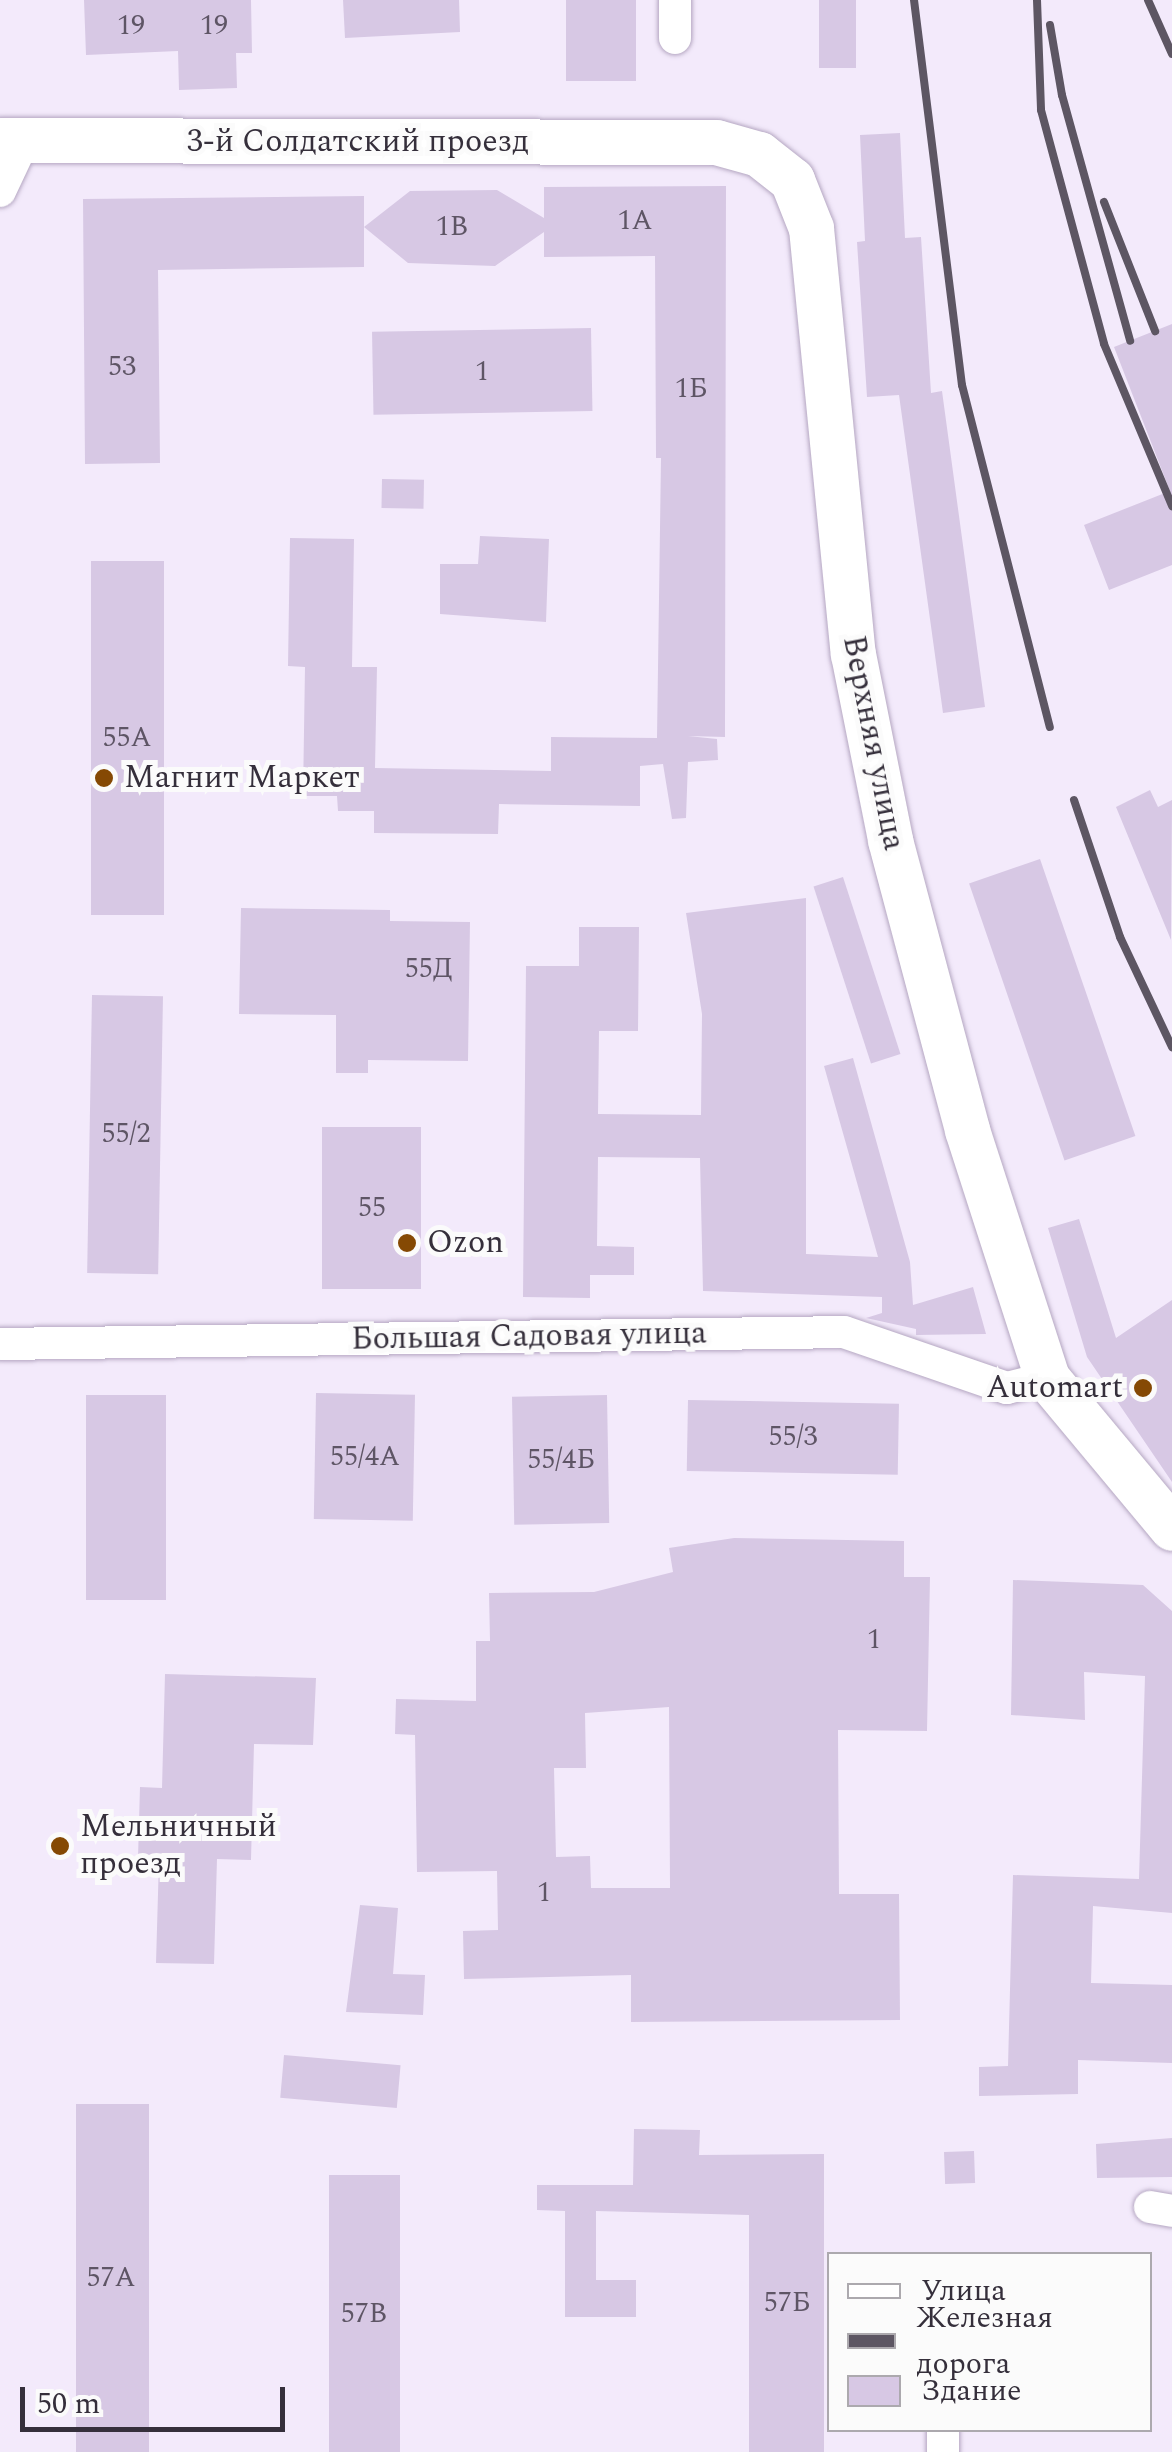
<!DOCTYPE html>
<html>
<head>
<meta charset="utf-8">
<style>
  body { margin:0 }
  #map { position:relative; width:1172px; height:2452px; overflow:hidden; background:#f3eafb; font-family:Spectral,serif }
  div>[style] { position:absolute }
  .building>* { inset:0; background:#d7c8e4; transform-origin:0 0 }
  .roads { filter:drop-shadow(0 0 2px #b5a7c2) drop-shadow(0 0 2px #b5a7c2) }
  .street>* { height:32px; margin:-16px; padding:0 16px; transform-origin:16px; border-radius:16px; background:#fff }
  .secondary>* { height:45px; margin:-22.5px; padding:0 22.5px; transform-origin:22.5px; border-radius:22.5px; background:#fff }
  .rail>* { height:8px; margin:-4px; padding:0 4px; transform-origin:4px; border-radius:4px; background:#5d5663 }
  .dots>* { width:28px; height:28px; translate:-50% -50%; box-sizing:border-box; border:5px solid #fbfbfb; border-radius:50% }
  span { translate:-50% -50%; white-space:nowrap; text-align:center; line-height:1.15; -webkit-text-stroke:10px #fbfbfb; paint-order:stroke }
  .number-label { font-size:28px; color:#5e5565 }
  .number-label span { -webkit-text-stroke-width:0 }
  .street-label { font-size:32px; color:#352f3b }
  .poi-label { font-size:32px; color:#352f3b }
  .left { translate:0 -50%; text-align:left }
  .right { translate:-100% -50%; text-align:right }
  .legend { position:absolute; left:827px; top:2252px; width:325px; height:180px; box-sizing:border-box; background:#fbfbfb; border:2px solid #aca9ae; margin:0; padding:12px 18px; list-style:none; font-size:30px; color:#352f3b }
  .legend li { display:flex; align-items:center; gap:20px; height:50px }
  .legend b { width:50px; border:2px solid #aca9ae }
  .scale { position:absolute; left:20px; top:2387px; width:265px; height:45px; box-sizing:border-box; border:5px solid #352f3b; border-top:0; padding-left:12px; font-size:30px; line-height:35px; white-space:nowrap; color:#352f3b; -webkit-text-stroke:8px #fbfbfb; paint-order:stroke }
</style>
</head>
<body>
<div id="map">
  <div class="building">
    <i style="clip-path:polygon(84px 0,251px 0,252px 53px,236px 53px,237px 88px,179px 90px,178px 51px,86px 55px)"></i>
    <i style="clip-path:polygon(343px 0,459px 0,460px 32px,345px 38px)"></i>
    <i style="left:566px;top:0;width:70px;height:81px"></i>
    <i style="left:819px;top:0;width:37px;height:68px"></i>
    <i style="clip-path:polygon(900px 133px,905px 238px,921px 237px,931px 393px,942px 391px,985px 707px,943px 713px,899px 395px,867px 397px,857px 242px,865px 241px,860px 135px)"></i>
    <i style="clip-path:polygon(726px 186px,725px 737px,688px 736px,717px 739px,718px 760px,688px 762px,686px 818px,672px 819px,663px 764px,640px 766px,640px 806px,499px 804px,498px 834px,374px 833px,374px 811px,338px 811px,337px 796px,303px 796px,305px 667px,288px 666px,290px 538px,354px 539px,352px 667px,377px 667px,375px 768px,551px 771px,551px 737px,657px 738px,661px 458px,656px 458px,655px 256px,544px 257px,544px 232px,495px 266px,408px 263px,364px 227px,410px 191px,497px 190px,544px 218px,544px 187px)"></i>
    <i style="clip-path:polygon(364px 196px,364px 267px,158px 270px,160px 463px,85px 464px,83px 199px)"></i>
    <i style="clip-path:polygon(1172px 324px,1172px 565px,1109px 590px,1084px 525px,1170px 491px,1114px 347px)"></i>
    <i style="left:591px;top:328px;width:83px;height:219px;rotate:89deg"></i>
    <i style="left:382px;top:479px;width:42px;height:29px;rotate:1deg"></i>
    <i style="clip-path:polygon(480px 536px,549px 539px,546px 622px,440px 614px,440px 564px,478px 564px)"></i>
    <i style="left:91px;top:561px;width:73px;height:354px"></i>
    <i style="clip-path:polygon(1150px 790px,1158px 807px,1172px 800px,1171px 940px,1116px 807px)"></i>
    <i style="left:1040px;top:859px;width:293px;height:75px;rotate:71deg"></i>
    <i style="left:843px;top:877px;width:186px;height:31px;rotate:72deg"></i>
    <i style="clip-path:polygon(806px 898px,806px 1254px,878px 1257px,824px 1066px,853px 1058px,910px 1262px,913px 1305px,973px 1287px,986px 1334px,916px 1335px,916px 1329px,866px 1318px,882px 1313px,882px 1297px,703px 1291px,700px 1158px,598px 1157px,597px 1246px,634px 1247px,634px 1275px,590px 1275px,590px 1298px,523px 1297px,526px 966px,579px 966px,579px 927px,639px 927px,638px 1031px,599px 1031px,598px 1114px,701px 1115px,702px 1014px,686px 913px)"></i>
    <i style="clip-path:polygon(241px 908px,390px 910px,390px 921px,470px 922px,468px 1061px,368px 1060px,368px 1073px,336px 1073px,336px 1015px,239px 1014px)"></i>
    <i style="left:92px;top:995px;width:71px;height:278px;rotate:1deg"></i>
    <i style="left:421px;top:1127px;width:162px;height:99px;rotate:90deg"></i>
    <i style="clip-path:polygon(1079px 1219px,1116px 1338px,1172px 1300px,1172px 1482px,1087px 1357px,1048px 1228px)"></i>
    <i style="left:316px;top:1393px;width:99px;height:126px;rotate:1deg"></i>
    <i style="left:166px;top:1395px;width:205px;height:80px;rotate:90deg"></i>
    <i style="left:607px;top:1395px;width:128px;height:95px;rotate:89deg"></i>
    <i style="left:688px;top:1400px;width:211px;height:71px;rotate:1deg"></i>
    <i style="clip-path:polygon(evenodd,734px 1538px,904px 1541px,904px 1577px,930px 1577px,927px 1731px,838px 1730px,839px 1894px,899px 1894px,900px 2020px,631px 2022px,631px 1975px,464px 1979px,463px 1931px,498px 1930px,497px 1871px,417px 1872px,415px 1735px,395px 1734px,396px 1699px,476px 1701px,476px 1641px,490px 1641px,489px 1593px,594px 1592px,673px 1572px,669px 1548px,734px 1538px,669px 1707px,670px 1888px,591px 1888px,590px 1856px,556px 1857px,554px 1768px,586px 1768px,585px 1713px,669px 1707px)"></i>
    <i style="clip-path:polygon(1013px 1580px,1143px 1585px,1172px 1611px,1172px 1913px,1093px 1906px,1091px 1983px,1172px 1985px,1172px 2063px,1078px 2060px,1078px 2094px,979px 2096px,979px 2067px,1008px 2066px,1013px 1875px,1139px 1879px,1145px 1676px,1084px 1672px,1085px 1720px,1011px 1715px)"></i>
    <i style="clip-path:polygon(165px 1674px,316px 1678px,313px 1745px,254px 1744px,251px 1860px,217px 1859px,214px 1964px,156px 1963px,159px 1859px,138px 1858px,140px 1787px,162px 1788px)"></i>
    <i style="clip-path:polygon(360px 1905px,398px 1908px,393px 1974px,425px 1975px,423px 2015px,346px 2012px)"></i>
    <i style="left:284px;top:2055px;width:117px;height:43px;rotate:5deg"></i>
    <i style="left:76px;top:2104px;width:73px;height:348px"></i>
    <i style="clip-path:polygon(634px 2129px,700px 2130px,699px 2155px,824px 2154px,824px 2452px,749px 2452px,749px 2215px,596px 2211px,596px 2280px,636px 2280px,636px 2317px,565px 2317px,565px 2211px,537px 2210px,537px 2185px,633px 2185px)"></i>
    <i style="clip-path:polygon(1172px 2138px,1172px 2177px,1097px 2178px,1096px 2144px)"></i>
    <i style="left:974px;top:2151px;width:32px;height:30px;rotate:88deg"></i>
    <i style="left:329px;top:2175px;width:71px;height:277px"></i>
  </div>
  <div class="roads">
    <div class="street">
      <i style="left:675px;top:0;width:38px;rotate:90deg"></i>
      <i style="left:0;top:191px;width:56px;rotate:-64.8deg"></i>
      <i style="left:0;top:1344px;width:844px;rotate:-0.81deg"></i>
      <i style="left:844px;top:1332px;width:172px;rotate:19deg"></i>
      <i style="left:1007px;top:1388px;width:41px;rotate:-14deg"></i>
      <i style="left:1150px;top:2207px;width:22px;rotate:10deg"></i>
      <i style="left:943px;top:2430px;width:22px;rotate:90deg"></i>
    </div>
    <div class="secondary">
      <i style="left:0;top:140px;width:716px;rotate:0.16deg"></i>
      <i style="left:716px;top:142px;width:45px;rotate:15.6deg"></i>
      <i style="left:759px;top:154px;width:42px;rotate:38.2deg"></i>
      <i style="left:792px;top:180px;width:52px;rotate:68.4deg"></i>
      <i style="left:811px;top:228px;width:428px;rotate:84.4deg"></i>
      <i style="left:853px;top:654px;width:190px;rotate:78.7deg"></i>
      <i style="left:890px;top:840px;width:300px;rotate:75.1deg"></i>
      <i style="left:967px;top:1130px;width:261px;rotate:72.1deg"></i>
      <i style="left:1047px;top:1378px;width:195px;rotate:50.2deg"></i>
    </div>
  </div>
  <div class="rail">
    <i style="left:914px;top:0;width:388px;rotate:82.9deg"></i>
    <i style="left:962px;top:385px;width:353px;rotate:75.6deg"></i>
    <i style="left:1037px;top:0;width:110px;rotate:87.9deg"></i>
    <i style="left:1041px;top:110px;width:242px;rotate:74.9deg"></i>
    <i style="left:1104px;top:344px;width:176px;rotate:67.2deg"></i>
    <i style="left:1148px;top:0;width:59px;rotate:66deg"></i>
    <i style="left:1050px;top:25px;width:71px;rotate:80.3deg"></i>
    <i style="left:1062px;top:95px;width:255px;rotate:74.5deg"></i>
    <i style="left:1104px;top:202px;width:139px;rotate:68.4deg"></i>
    <i style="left:1074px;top:800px;width:145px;rotate:71.4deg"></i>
    <i style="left:1120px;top:937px;width:122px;rotate:64.7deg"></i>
  </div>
  <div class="dots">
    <i style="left:104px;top:778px;background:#854904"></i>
    <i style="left:407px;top:1243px;background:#854904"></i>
    <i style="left:1143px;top:1388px;background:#854904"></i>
    <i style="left:60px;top:1846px;background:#854904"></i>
  </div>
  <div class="number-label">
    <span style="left:131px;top:26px">19</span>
    <span style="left:214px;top:26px">19</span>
    <span style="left:635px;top:221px">1А</span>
    <span style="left:452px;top:227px">1В</span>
    <span style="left:122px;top:367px">53</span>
    <span style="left:482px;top:372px">1</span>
    <span style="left:691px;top:389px">1Б</span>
    <span style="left:127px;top:738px">55А</span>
    <span style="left:429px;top:969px">55Д</span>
    <span style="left:126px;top:1134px">55/2</span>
    <span style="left:372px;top:1208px">55</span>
    <span style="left:793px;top:1437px">55/3</span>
    <span style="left:365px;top:1457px">55/4А</span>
    <span style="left:561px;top:1460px">55/4Б</span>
    <span style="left:874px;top:1640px">1</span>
    <span style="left:544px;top:1893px">1</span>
    <span style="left:111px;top:2278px">57А</span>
    <span style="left:787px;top:2303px">57Б</span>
    <span style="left:364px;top:2314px">57В</span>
  </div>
  <div class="street-label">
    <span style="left:358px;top:142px">3-й Солдатский проезд</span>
    <span style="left:873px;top:743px;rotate:79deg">Верхняя улица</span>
    <span style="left:529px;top:1337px;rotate:-1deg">Большая Садовая улица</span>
  </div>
  <div class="poi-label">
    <span class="left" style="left:124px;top:778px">Магнит Маркет</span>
    <span class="left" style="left:427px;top:1243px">Ozon</span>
    <span class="right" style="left:1123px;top:1388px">Automart</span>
    <span class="left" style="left:80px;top:1846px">Мельничный<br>проезд</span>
  </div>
  <ul class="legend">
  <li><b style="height:12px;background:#fff"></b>Улица</li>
  <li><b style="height:12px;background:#5d5663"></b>Железная дорога</li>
  <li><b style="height:28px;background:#d7c8e4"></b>Здание</li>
  </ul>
  <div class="scale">50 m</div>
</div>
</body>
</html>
